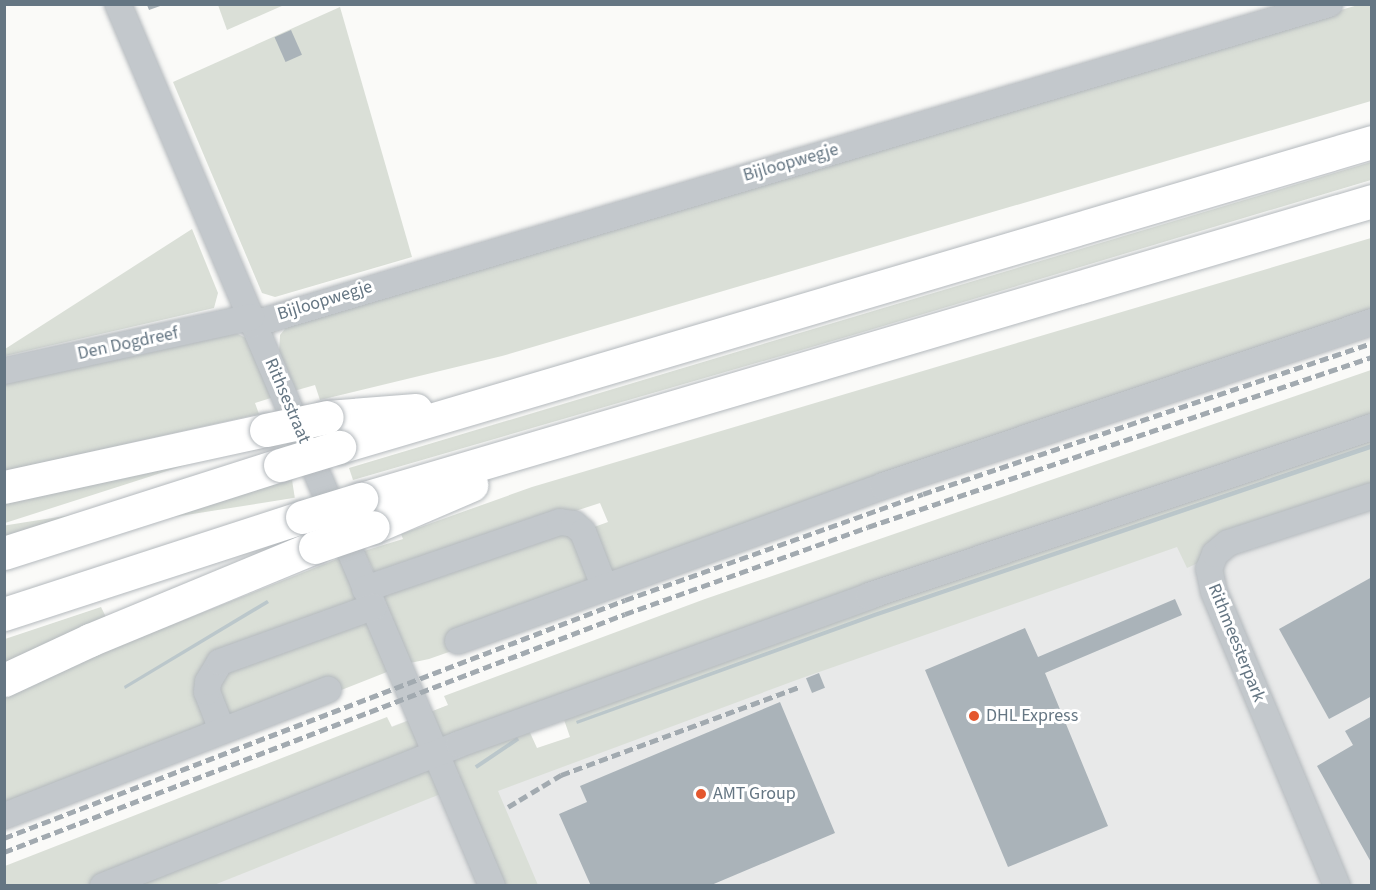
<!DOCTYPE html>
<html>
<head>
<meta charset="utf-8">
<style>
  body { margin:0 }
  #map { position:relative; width:1376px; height:890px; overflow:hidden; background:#fafaf8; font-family:"Source Sans 3",sans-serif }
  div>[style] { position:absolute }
  .built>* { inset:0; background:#e8e9e9 }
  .green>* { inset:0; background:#dadfd7; transform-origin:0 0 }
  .water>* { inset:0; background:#bbc7cb; transform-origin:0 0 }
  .building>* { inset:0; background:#aab3b9; transform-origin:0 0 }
  .roads { filter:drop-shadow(0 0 2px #b4b9bd) drop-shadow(0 0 2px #b4b9bd) }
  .minor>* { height:26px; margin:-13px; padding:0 13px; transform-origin:13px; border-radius:13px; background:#c3c8cc }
  .highway>* { height:33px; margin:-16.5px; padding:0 16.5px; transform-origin:16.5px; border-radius:16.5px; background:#fff }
  .rail>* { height:4.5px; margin-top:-2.25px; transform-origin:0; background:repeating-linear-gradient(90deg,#a2aab0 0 9px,transparent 0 13.5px) }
  .bridges { filter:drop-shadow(0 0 2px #b4b9bd) drop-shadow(0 0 2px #b4b9bd) }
  .highway-bridge>* { height:33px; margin:-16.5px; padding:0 16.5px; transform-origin:16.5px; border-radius:16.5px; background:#fff }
  .dots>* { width:16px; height:16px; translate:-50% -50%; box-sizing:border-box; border:3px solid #fff; border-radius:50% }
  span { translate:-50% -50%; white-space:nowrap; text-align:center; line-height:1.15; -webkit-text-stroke:6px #fff; paint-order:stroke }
  .street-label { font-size:18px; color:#657683 }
  .poi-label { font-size:18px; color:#657683 }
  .left { translate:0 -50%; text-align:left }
  .frame { position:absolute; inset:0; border:6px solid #657683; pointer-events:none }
</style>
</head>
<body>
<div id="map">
  <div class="built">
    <i style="clip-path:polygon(1371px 433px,1371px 885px,116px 886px,393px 726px,446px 706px,534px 754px)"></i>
  </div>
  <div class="green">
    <i style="clip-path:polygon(218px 5px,218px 4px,284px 5px,227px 30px)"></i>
    <i style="clip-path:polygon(1358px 5px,1371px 5px,1371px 101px,502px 356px,320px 400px,315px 385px,294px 391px,279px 353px,280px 335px,289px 324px,314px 311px)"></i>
    <i style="clip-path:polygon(340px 7px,412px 257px,275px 297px,262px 293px,173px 82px)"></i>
    <i style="clip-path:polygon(1371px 162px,1371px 180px,853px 335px,353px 480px,349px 468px)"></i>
    <i style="clip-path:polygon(192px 229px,218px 293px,214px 308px,5px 356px,5px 349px)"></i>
    <i style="clip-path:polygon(1371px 238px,1371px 318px,614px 578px,586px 530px,608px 522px,600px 503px,376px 576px,364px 551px,403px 539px,401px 534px,532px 487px)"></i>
    <i style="clip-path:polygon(234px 332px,248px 339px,274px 397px,255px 403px,259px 414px,5px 471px,5px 379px)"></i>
    <i style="clip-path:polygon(1272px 362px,429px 659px,410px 663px,383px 597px,383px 593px,567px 527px,595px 577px)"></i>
    <i style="clip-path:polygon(1371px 370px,1371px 423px,450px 743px,441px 737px,428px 713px,448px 705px,444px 696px,705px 599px)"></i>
    <i style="clip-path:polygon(1371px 431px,1371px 486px,1220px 535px,1203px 548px,1198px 563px,1187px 568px,1177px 547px,802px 678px,498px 791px,538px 885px,505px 884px,447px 759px,527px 726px,537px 748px,570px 737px,561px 711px)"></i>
    <i style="clip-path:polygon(253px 443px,133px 482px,5px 523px,4px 494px)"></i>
    <i style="left:292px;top:480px;width:18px;height:301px;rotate:81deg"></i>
    <i style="clip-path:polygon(342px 557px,358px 602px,219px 660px,214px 725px,5px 811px,5px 691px)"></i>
    <i style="clip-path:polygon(101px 607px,106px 617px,5px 663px,5px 639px)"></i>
    <i style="clip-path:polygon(366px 618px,392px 670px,129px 774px,230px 724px,220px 713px,218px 675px)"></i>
    <i style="clip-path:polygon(387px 717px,392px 727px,410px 720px,423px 748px,91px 885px,5px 886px,5px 866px)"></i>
    <i style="clip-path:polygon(431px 764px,443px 793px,214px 885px,113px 886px)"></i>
  </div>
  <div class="water">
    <i style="clip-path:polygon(1371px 444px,1371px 449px,875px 617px,577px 724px,576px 721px,874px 613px)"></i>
    <i style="clip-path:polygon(267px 600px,269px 603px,125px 689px,124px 686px)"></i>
    <i style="left:517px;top:737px;width:4px;height:51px;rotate:56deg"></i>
  </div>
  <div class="building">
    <i style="clip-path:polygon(147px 5px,163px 5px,149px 10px)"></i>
    <i style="left:291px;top:30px;width:27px;height:18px;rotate:66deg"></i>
    <i style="clip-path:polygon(1372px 577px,1372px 696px,1329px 719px,1279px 629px)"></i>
    <i style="clip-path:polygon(1175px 599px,1182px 615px,1045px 673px,1108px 826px,1008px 867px,925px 670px,1025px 628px,1038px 657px)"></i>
    <i style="left:819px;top:673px;width:16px;height:14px;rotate:68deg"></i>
    <i style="clip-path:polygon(780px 702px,835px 833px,709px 886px,591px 886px,559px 814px,587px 802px,580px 786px)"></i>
    <i style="clip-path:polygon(1372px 716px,1372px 864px,1317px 766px,1353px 745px,1345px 731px)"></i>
  </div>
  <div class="roads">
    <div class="minor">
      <i style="left:118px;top:4px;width:958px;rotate:67.02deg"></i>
      <i style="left:254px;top:324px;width:1122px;rotate:-16.58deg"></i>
      <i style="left:4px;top:371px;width:253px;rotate:-12.3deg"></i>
      <i style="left:365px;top:589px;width:206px;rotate:-19deg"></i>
      <i style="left:560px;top:522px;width:14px;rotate:8deg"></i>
      <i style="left:574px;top:524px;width:12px;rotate:42deg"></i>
      <i style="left:583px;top:532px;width:58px;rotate:68.7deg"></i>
      <i style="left:458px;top:641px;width:452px;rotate:-20deg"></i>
      <i style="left:883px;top:486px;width:516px;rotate:-18.54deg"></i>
      <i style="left:222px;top:730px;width:41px;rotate:-111.5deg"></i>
      <i style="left:207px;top:692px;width:10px;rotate:-84deg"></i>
      <i style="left:208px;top:682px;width:23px;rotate:-59deg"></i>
      <i style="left:220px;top:662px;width:163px;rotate:-19.8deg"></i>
      <i style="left:4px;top:816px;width:348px;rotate:-21.3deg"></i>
      <i style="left:103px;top:886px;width:383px;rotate:-21.7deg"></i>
      <i style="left:459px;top:744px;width:436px;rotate:-19.8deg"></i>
      <i style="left:869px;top:596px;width:531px;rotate:-18.57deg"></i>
      <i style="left:1337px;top:886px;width:319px;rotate:-112.7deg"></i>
      <i style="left:1214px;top:592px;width:24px;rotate:-102deg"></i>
      <i style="left:1209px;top:569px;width:16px;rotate:-68deg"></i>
      <i style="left:1215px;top:554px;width:17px;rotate:-40deg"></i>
      <i style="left:1228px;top:543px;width:151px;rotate:-18.1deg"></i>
    </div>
    <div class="highway">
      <i style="left:327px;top:417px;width:89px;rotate:-4.5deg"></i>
      <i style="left:339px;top:447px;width:1077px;rotate:-16.45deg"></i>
      <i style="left:4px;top:487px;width:268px;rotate:-12.3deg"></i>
      <i style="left:361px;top:499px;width:1054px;rotate:-16.42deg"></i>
      <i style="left:373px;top:527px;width:107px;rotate:-23.2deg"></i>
      <i style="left:4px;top:553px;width:290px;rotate:-17.7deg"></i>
      <i style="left:4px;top:614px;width:313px;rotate:-18deg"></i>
      <i style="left:4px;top:680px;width:95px;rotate:-24.9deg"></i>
      <i style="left:90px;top:640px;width:243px;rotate:-22.5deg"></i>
    </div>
  </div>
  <div class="rail">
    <i style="left:508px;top:807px;width:62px;rotate:-31.1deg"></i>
    <i style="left:561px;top:775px;width:254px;rotate:-20.3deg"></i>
    <i style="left:4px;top:838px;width:665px;rotate:-20.97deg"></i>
    <i style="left:625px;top:600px;width:316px;rotate:-19.6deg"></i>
    <i style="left:923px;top:494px;width:474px;rotate:-18.6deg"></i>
    <i style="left:4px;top:852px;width:665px;rotate:-20.97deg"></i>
    <i style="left:625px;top:614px;width:258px;rotate:-19.7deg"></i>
    <i style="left:868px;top:527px;width:532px;rotate:-18.64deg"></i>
  </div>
  <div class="bridges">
    <div class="highway-bridge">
      <i style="left:266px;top:430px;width:62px;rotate:-12deg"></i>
      <i style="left:280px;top:465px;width:62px;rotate:-17deg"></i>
      <i style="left:302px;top:517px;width:62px;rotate:-17deg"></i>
      <i style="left:315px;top:547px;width:61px;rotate:-19deg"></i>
    </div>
  </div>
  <div class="dots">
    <i style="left:974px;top:716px;background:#e4572e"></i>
    <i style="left:701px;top:794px;background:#e4572e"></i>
  </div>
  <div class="street-label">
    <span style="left:791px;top:163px;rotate:-16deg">Bijloopwegje</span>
    <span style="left:325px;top:301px;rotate:-17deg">Bijloopwegje</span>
    <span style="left:128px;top:344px;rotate:-12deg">Den Dogdreef</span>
    <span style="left:287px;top:401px;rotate:67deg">Rithsestraat</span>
    <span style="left:1236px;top:643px;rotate:68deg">Rithmeesterpark</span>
  </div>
  <div class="poi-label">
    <span class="left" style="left:986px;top:716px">DHL Express</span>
    <span class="left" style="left:713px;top:794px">AMT Group</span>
  </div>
  <div class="frame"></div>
</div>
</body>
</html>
